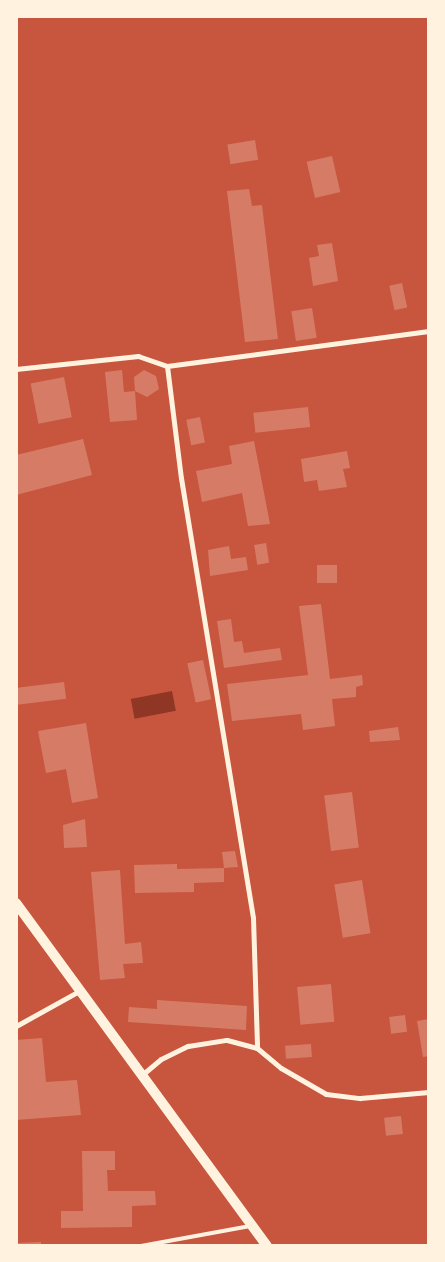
<!DOCTYPE html>
<html>
<head>
<meta charset="utf-8">
<style>
  body { margin:0 }
  #map { position:relative; width:445px; height:1262px; overflow:hidden; background:#c8553d; font-family:"IBM Plex Serif",serif }
  div>[style] { position:absolute }
  .water>* { inset:0; background:#8f3625; transform-origin:0 0 }
  .building>* { inset:0; background:#d67c66; transform-origin:0 0 }
  .service>* { height:4px; margin:-2px; padding:0 2px; transform-origin:2px; border-radius:2px; background:#fff3e0 }
  .minor>* { height:5px; margin:-2.5px; padding:0 2.5px; transform-origin:2.5px; border-radius:2.5px; background:#fff3e0 }
  .secondary>* { height:10px; margin:-5px; padding:0 5px; transform-origin:5px; border-radius:5px; background:#fff3e0 }
  span { translate:-50% -50%; white-space:nowrap; text-align:center; line-height:1.15; -webkit-text-stroke:4.5px #fff3e0; paint-order:stroke }
  .frame { position:absolute; inset:0; border:18px solid #fff3e0; pointer-events:none }
</style>
</head>
<body>
<div id="map">
  <div class="water">
    <i style="left:172px;top:691px;width:20px;height:42px;rotate:79deg"></i>
  </div>
  <div class="building">
    <i style="left:255px;top:140px;width:20px;height:28px;rotate:81deg"></i>
    <i style="left:332px;top:156px;width:37px;height:26px;rotate:77deg"></i>
    <i style="clip-path:polygon(249px 189px,252px 206px,262px 205px,278px 339px,245px 342px,227px 191px)"></i>
    <i style="clip-path:polygon(332px 243px,338px 281px,313px 286px,309px 258px,319px 256px,317px 245px)"></i>
    <i style="left:402px;top:283px;width:25px;height:13px;rotate:78deg"></i>
    <i style="left:312px;top:308px;width:30px;height:21px;rotate:81deg"></i>
    <i style="clip-path:polygon(122px 370px,124px 392px,135px 391px,137px 420px,110px 422px,105px 372px)"></i>
    <i style="clip-path:polygon(144px 370px,156px 376px,159px 389px,147px 397px,135px 391px,134px 377px)"></i>
    <i style="left:64px;top:377px;width:41px;height:34px;rotate:79deg"></i>
    <i style="left:308px;top:407px;width:20px;height:55px;rotate:84deg"></i>
    <i style="left:200px;top:417px;width:26px;height:14px;rotate:79deg"></i>
    <i style="clip-path:polygon(83px 439px,92px 475px,16px 495px,16px 455px)"></i>
    <i style="clip-path:polygon(254px 441px,270px 524px,248px 526px,242px 493px,202px 502px,196px 471px,232px 464px,229px 446px)"></i>
    <i style="clip-path:polygon(347px 451px,350px 468px,343px 469px,347px 487px,319px 491px,317px 480px,304px 482px,301px 459px)"></i>
    <i style="left:266px;top:543px;width:20px;height:12px;rotate:81deg"></i>
    <i style="clip-path:polygon(229px 546px,231px 559px,246px 557px,248px 570px,210px 576px,208px 550px)"></i>
    <i style="left:317px;top:565px;width:20px;height:18px"></i>
    <i style="clip-path:polygon(321px 604px,330px 679px,362px 675px,363px 685px,356px 687px,356px 697px,332px 699px,335px 726px,303px 730px,301px 714px,232px 721px,227px 684px,308px 675px,299px 606px)"></i>
    <i style="clip-path:polygon(231px 619px,234px 642px,242px 641px,244px 653px,280px 648px,282px 660px,224px 668px,217px 621px)"></i>
    <i style="left:203px;top:660px;width:40px;height:16px;rotate:78deg"></i>
    <i style="left:64px;top:682px;width:17px;height:49px;rotate:83deg"></i>
    <i style="clip-path:polygon(86px 723px,98px 798px,72px 803px,66px 769px,46px 773px,38px 731px)"></i>
    <i style="clip-path:polygon(398px 727px,400px 740px,370px 742px,369px 731px)"></i>
    <i style="left:352px;top:792px;width:56px;height:28px;rotate:83deg"></i>
    <i style="clip-path:polygon(85px 819px,87px 847px,64px 848px,63px 825px)"></i>
    <i style="clip-path:polygon(235px 851px,238px 867px,224px 868px,222px 852px)"></i>
    <i style="clip-path:polygon(177px 864px,177px 869px,224px 868px,224px 882px,194px 883px,194px 892px,135px 893px,134px 865px)"></i>
    <i style="clip-path:polygon(120px 870px,125px 944px,141px 942px,143px 963px,123px 964px,125px 978px,100px 980px,91px 872px)"></i>
    <i style="left:362px;top:880px;width:54px;height:28px;rotate:81deg"></i>
    <i style="left:331px;top:984px;width:38px;height:34px;rotate:85deg"></i>
    <i style="clip-path:polygon(157px 1000px,247px 1006px,246px 1030px,128px 1022px,129px 1007px,157px 1009px)"></i>
    <i style="left:405px;top:1015px;width:17px;height:16px;rotate:83deg"></i>
    <i style="clip-path:polygon(429px 1019px,429px 1056px,423px 1057px,417px 1021px)"></i>
    <i style="clip-path:polygon(42px 1038px,46px 1082px,77px 1080px,81px 1115px,16px 1120px,16px 1040px)"></i>
    <i style="left:311px;top:1044px;width:13px;height:26px;rotate:86deg"></i>
    <i style="left:401px;top:1116px;width:18px;height:17px;rotate:84deg"></i>
    <i style="clip-path:polygon(82px 1151px,115px 1151px,115px 1170px,107px 1170px,108px 1191px,155px 1191px,156px 1205px,132px 1206px,132px 1227px,61px 1228px,61px 1211px,83px 1211px)"></i>
    <i style="clip-path:polygon(41px 1242px,41px 1246px,16px 1246px,16px 1243px)"></i>
  </div>
  <div class="service">
    <i style="left:141px;top:1246px;width:111px;rotate:-10.4deg"></i>
  </div>
  <div class="minor">
    <i style="left:167px;top:366px;width:113px;rotate:82.9deg"></i>
    <i style="left:181px;top:478px;width:446px;rotate:80.7deg"></i>
    <i style="left:253px;top:918px;width:130px;rotate:88.2deg"></i>
    <i style="left:16px;top:369px;width:123px;rotate:-6.1deg"></i>
    <i style="left:138px;top:356px;width:31px;rotate:19deg"></i>
    <i style="left:167px;top:366px;width:264px;rotate:-7.6deg"></i>
    <i style="left:16px;top:1026px;width:74px;rotate:-29deg"></i>
    <i style="left:143px;top:1074px;width:23px;rotate:-40deg"></i>
    <i style="left:161px;top:1059px;width:30px;rotate:-26deg"></i>
    <i style="left:188px;top:1046px;width:39px;rotate:-9deg"></i>
    <i style="left:227px;top:1040px;width:31px;rotate:15deg"></i>
    <i style="left:257px;top:1048px;width:31px;rotate:40deg"></i>
    <i style="left:281px;top:1068px;width:52px;rotate:30deg"></i>
    <i style="left:326px;top:1094px;width:34px;rotate:7deg"></i>
    <i style="left:360px;top:1098px;width:69px;rotate:-5deg"></i>
  </div>
  <div class="secondary">
    <i style="left:16px;top:903px;width:425px;rotate:53.8deg"></i>
  </div>
  <div class="frame"></div>
</div>
</body>
</html>
